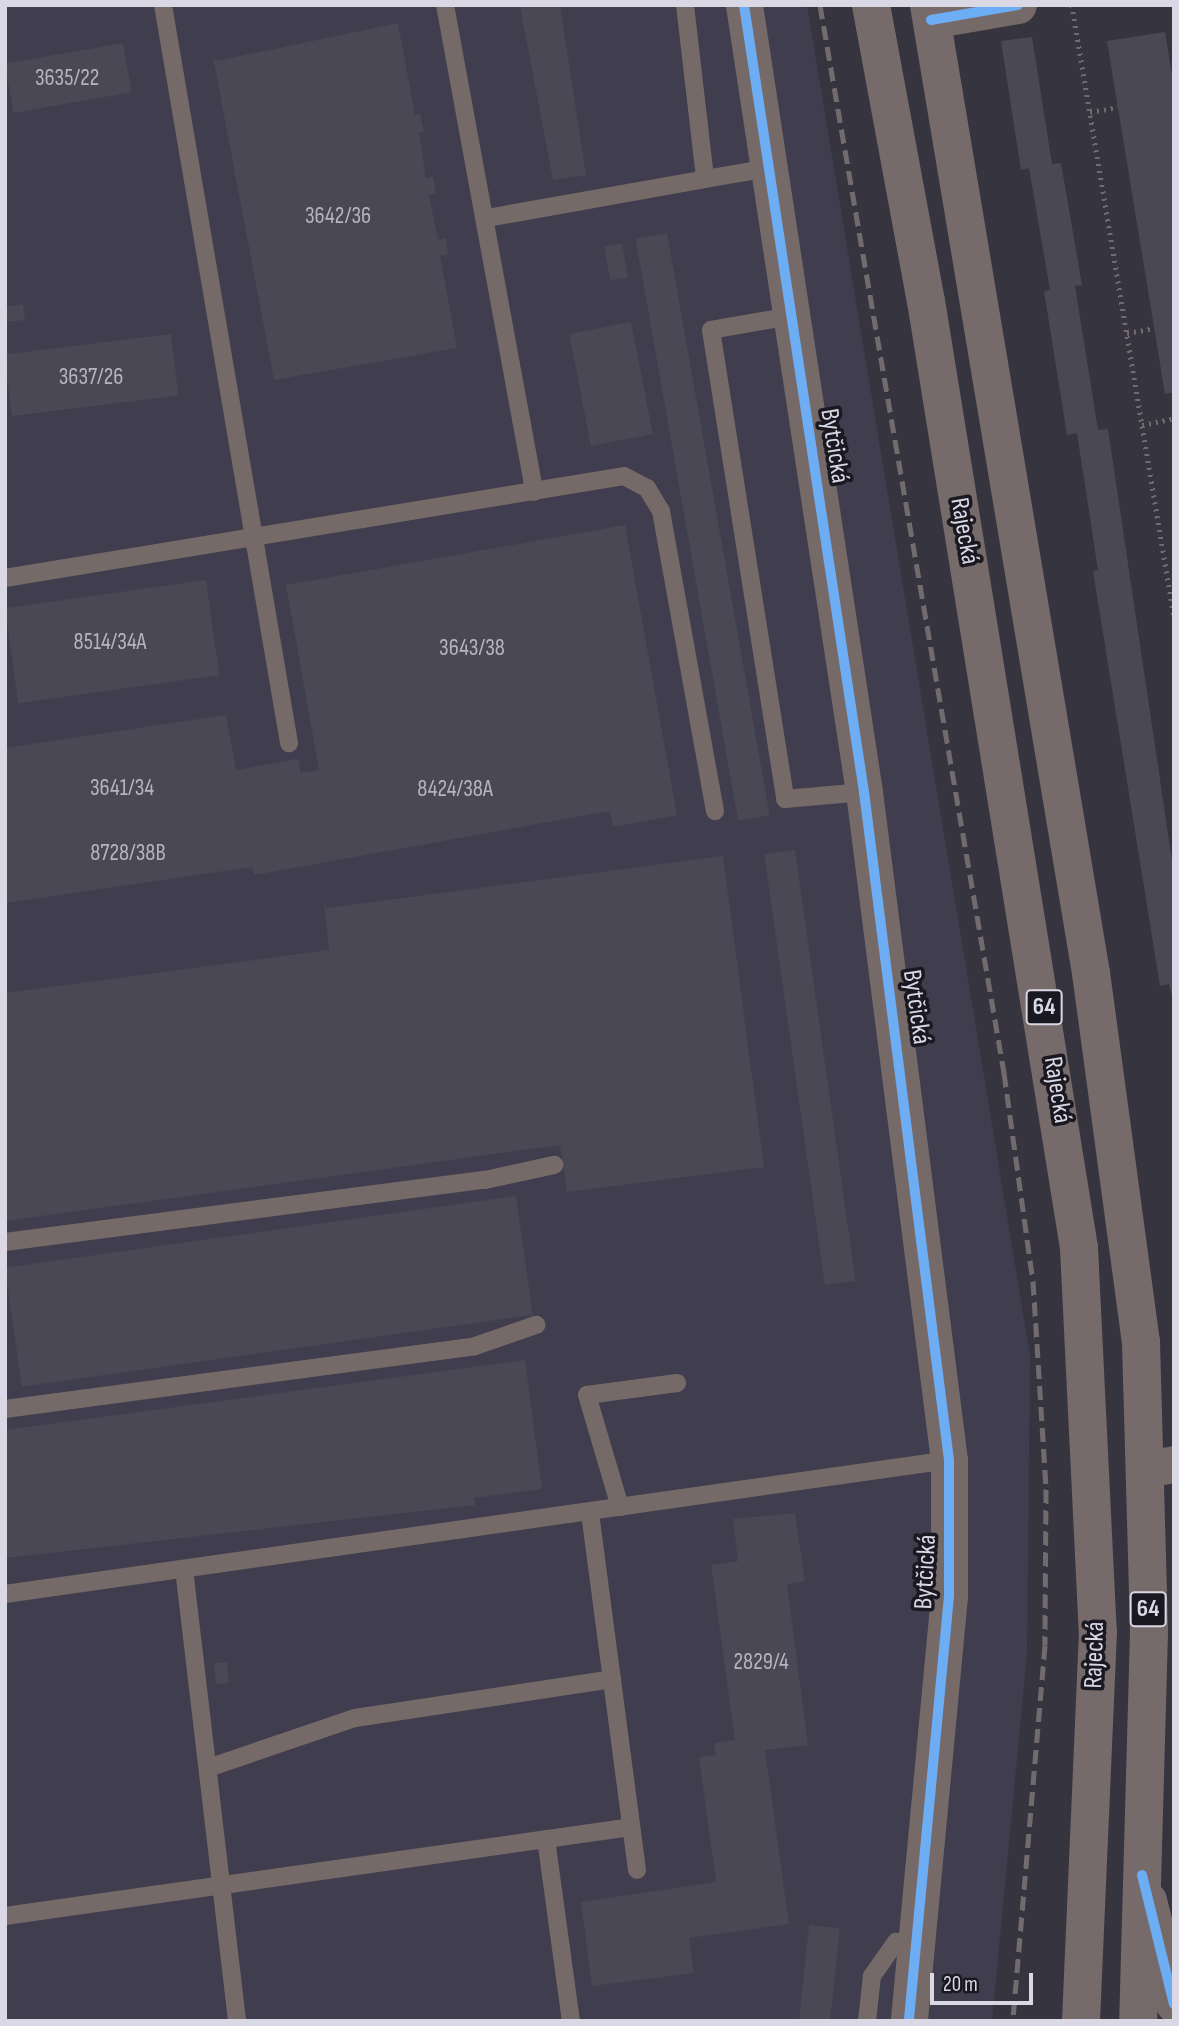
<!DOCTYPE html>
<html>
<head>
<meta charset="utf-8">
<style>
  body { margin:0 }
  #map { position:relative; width:1179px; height:2026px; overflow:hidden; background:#36343f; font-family:"Sofia Sans Condensed",sans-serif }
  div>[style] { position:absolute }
  .industrial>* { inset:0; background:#403d4e }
  .building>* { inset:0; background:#4a4854; transform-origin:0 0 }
  .path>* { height:4.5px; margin-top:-2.25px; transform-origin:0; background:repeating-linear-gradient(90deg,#726a6c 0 2px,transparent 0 7px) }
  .service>* { height:18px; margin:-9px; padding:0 9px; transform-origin:9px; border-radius:9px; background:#766a68 }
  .minor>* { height:37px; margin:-18.5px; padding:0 18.5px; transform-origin:18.5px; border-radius:18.5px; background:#766a68 }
  .primary>* { height:38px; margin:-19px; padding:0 19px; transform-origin:19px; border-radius:19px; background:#776a6a }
  .rail>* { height:5px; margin-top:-2.5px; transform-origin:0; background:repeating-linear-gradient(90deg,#726b6e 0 14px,transparent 0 21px) }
  .cycleway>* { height:10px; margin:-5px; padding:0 5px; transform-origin:5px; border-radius:5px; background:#6dadf4 }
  span { translate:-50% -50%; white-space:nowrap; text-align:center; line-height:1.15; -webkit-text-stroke:7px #1a1922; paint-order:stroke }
  .number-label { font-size:23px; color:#b6b4c1 }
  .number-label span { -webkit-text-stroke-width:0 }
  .shield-label span { padding:2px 5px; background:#1a1922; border:2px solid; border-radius:5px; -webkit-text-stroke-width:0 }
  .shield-label { font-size:24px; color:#dad8e5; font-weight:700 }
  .street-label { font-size:26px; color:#dad8e5 }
  .frame { position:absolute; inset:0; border:7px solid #dad8e5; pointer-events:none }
  .scale { position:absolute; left:930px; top:1973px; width:103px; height:32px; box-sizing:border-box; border:4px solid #dad8e5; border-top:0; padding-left:9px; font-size:21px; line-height:24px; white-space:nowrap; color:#dad8e5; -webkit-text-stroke:5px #1a1922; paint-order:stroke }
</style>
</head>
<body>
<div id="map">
  <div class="industrial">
    <i style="clip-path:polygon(5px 5px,807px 5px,1030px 1355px,1027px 1654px,992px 2021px,5px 2021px)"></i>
  </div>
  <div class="building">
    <i style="clip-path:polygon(512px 5px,560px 5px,586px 175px,553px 180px,520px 7px)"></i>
    <i style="clip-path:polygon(398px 23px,415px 115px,420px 114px,424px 132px,419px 133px,426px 178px,433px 177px,436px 194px,429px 195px,438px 240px,446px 238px,448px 254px,440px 256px,457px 348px,274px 380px,213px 57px,217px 61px)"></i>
    <i style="clip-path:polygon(1165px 32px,1174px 88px,1174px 392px,1165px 394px,1107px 41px)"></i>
    <i style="clip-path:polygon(1032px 37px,1052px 164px,1061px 163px,1082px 285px,1075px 286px,1098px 430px,1108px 429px,1174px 874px,1174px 1005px,1169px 984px,1160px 986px,1093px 571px,1098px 570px,1077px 433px,1067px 435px,1044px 291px,1050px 290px,1029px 168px,1021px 170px,1001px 41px)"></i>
    <i style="left:123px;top:43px;width:50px;height:120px;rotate:80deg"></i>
    <i style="left:667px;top:233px;width:591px;height:32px;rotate:80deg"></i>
    <i style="left:622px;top:243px;width:35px;height:18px;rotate:80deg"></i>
    <i style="clip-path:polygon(23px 304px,25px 320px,5px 322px,5px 307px)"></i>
    <i style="left:631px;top:322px;width:114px;height:63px;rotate:79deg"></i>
    <i style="left:171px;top:334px;width:62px;height:168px;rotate:83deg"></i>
    <i style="clip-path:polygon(625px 525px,677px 815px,613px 827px,610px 811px,254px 875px,252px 867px,5px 903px,5px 748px,226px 715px,236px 770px,298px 759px,301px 773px,319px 770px,286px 585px)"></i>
    <i style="left:206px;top:580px;width:96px;height:203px;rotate:82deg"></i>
    <i style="left:795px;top:850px;width:435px;height:31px;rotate:82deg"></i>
    <i style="clip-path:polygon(723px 856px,764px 1167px,567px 1192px,560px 1145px,5px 1221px,5px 993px,329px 950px,324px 903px,327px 908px)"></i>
    <i style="left:516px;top:1196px;width:120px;height:516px;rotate:82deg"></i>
    <i style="clip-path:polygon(525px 1360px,542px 1489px,474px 1498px,475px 1505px,5px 1558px,5px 1430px)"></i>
    <i style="clip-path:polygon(795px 1513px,805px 1581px,787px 1584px,808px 1745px,765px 1750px,789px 1924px,689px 1938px,694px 1973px,592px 1986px,581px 1902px,716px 1882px,699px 1757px,716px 1755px,714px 1743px,735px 1740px,711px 1565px,738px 1561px,733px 1519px)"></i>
    <i style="left:227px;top:1662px;width:21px;height:13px;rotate:85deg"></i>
    <i style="left:809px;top:1925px;width:31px;height:96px;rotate:6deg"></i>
  </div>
  <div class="path">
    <i style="left:1072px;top:5px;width:619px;rotate:80.52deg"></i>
    <i style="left:1090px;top:112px;width:28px;rotate:-10deg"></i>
    <i style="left:1127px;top:333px;width:27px;rotate:-10deg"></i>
    <i style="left:1142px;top:425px;width:33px;rotate:-12deg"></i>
  </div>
  <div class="service">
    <i style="left:163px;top:5px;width:749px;rotate:80.31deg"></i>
    <i style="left:445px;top:5px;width:495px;rotate:79.6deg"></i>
    <i style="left:685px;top:5px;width:175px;rotate:83.4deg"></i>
    <i style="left:705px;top:179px;width:65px;rotate:-9.8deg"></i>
    <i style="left:487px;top:218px;width:221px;rotate:-10.1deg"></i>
    <i style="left:791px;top:316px;width:81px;rotate:170.1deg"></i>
    <i style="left:711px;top:330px;width:475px;rotate:81deg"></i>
    <i style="left:785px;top:799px;width:79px;rotate:-5.1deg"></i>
    <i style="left:5px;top:578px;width:627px;rotate:-9.36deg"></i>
    <i style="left:624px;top:476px;width:26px;rotate:28deg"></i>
    <i style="left:647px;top:488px;width:27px;rotate:59deg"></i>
    <i style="left:661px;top:511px;width:305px;rotate:79.8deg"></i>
    <i style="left:5px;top:1242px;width:484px;rotate:-7.4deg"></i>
    <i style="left:485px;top:1180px;width:71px;rotate:-12.3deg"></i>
    <i style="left:5px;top:1409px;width:474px;rotate:-7.6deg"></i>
    <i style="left:475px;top:1346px;width:65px;rotate:-19deg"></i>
    <i style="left:620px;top:1507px;width:117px;rotate:-106.4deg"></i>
    <i style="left:587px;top:1395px;width:91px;rotate:-7.6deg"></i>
    <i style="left:590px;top:1513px;width:360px;rotate:82.5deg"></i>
    <i style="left:184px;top:1569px;width:455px;rotate:83.3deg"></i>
    <i style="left:5px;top:1594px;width:953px;rotate:-8.08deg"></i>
    <i style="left:208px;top:1768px;width:155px;rotate:-18.8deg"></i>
    <i style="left:355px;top:1718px;width:260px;rotate:-8.6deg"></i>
    <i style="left:546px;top:1839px;width:184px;rotate:82.2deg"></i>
    <i style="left:5px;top:1916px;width:632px;rotate:-8.09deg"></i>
    <i style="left:867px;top:2021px;width:45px;rotate:-83.7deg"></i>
    <i style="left:872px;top:1976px;width:42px;rotate:-54.8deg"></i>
    <i style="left:896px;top:1942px;width:20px;rotate:6deg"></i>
  </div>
  <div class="minor">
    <i style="left:744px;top:5px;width:796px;rotate:81.33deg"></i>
    <i style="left:864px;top:792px;width:673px;rotate:82.75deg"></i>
    <i style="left:949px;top:1460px;width:136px;rotate:90deg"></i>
    <i style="left:949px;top:1596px;width:427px;rotate:95.4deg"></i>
    <i style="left:931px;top:20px;width:88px;rotate:-9.8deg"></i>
    <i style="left:1146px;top:1469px;width:28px;rotate:-10deg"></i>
    <i style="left:1148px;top:1900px;width:107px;rotate:76deg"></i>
  </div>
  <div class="primary">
    <i style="left:871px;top:5px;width:301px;rotate:79.5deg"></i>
    <i style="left:926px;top:301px;width:959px;rotate:80.82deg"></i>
    <i style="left:1079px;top:1248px;width:384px;rotate:87.2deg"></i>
    <i style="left:1098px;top:1632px;width:389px;rotate:92.5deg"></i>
    <i style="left:929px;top:5px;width:981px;rotate:80.5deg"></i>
    <i style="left:1091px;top:973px;width:372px;rotate:82.3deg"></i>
    <i style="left:1141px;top:1342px;width:291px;rotate:88.4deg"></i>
    <i style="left:1149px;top:1633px;width:388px;rotate:91.6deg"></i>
  </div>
  <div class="rail">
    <i style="left:820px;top:5px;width:1084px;rotate:80.22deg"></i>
    <i style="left:1004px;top:1073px;width:210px;rotate:82.1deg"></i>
    <i style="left:1033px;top:1281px;width:208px;rotate:86.4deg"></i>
    <i style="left:1046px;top:1489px;width:156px;rotate:90.4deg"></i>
    <i style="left:1045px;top:1645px;width:377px;rotate:94.9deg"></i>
  </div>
  <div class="cycleway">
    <i style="left:744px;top:5px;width:796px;rotate:81.33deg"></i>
    <i style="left:864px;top:792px;width:673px;rotate:82.75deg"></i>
    <i style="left:949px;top:1460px;width:136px;rotate:90deg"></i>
    <i style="left:949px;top:1596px;width:427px;rotate:95.4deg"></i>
    <i style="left:931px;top:20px;width:88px;rotate:-9.8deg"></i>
    <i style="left:1142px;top:1875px;width:133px;rotate:76.1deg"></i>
  </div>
  <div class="number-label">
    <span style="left:67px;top:78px">3635/22</span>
    <span style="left:338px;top:216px">3642/36</span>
    <span style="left:91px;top:377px">3637/26</span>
    <span style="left:110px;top:642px">8514/34A</span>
    <span style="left:472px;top:648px">3643/38</span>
    <span style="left:122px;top:788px">3641/34</span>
    <span style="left:455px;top:789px">8424/38A</span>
    <span style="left:128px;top:853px">8728/38B</span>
    <span style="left:761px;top:1662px">2829/4</span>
  </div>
  <div class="shield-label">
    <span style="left:1044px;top:1007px">64</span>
    <span style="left:1148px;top:1609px">64</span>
  </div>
  <div class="street-label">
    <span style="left:834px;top:446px;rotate:81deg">Bytčická</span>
    <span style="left:964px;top:531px;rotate:80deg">Rajecká</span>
    <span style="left:916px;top:1007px;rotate:82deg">Bytčická</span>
    <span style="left:1057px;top:1090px;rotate:81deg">Rajecká</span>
    <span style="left:926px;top:1572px;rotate:-87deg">Bytčická</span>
    <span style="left:1095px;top:1655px;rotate:-88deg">Rajecká</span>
  </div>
  <div class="frame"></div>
  <div class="scale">20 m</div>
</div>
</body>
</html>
